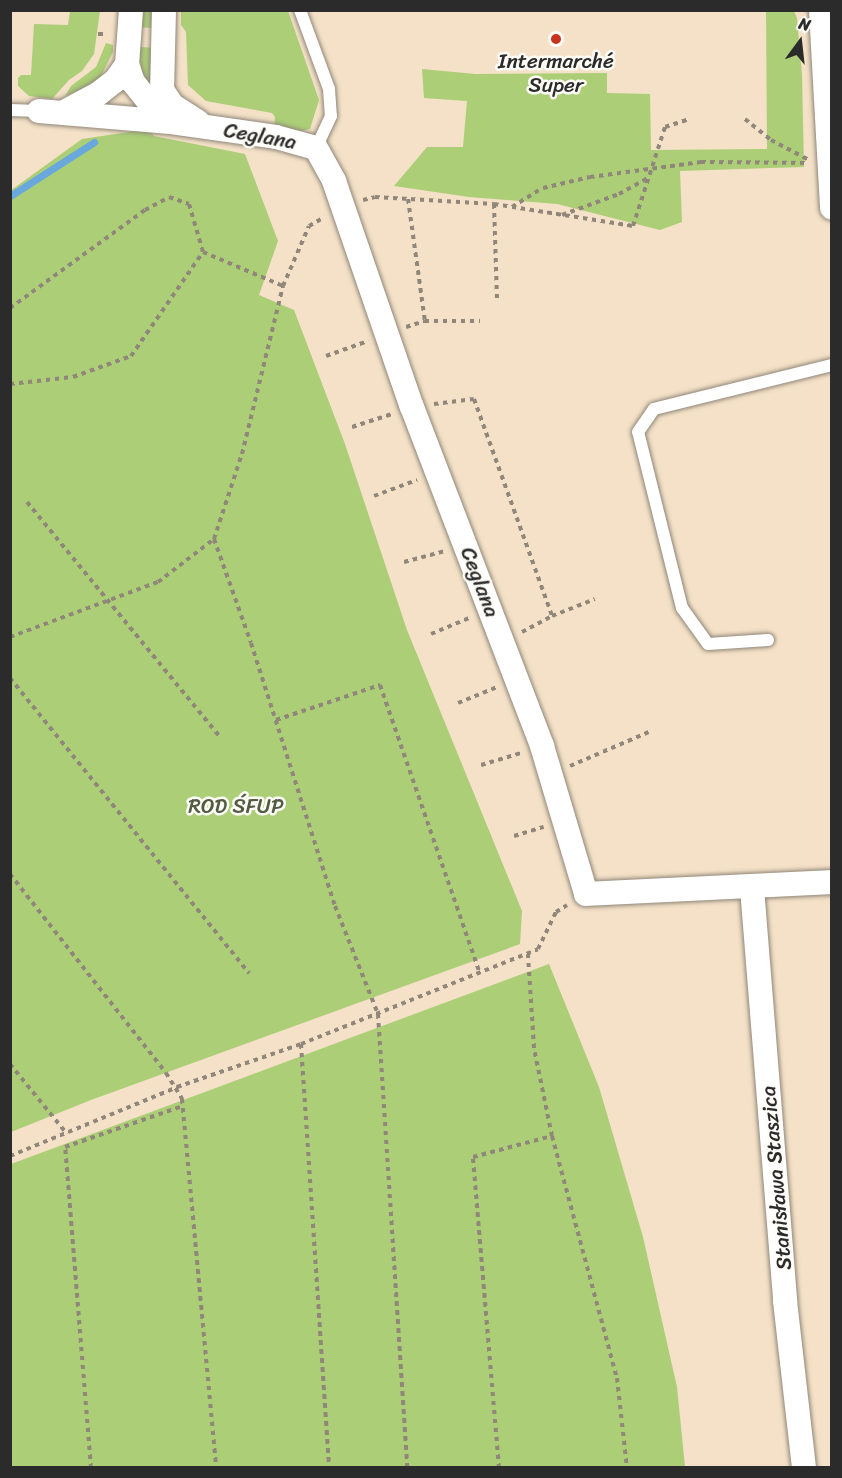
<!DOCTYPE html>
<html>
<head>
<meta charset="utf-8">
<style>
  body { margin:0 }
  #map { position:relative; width:842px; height:1478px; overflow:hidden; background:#f4e1c7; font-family:Sriracha,sans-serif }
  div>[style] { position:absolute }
  .green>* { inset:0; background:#abce77 }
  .stream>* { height:7px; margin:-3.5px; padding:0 3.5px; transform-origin:3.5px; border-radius:3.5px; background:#69a8dc }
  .path>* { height:4px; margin-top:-2px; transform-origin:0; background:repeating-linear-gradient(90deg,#908679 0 4.5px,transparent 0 9px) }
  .roads { filter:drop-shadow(0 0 2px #908679) drop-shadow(0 0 2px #908679) }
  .lane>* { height:12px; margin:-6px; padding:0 6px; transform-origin:6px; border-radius:6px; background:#fff }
  .street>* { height:24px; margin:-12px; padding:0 12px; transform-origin:12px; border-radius:12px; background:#fff }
  .dots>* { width:16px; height:16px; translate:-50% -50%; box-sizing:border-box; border:3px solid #fdfcf7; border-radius:50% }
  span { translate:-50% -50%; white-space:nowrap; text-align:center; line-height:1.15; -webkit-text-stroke:5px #fdfcf7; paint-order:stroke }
  .poi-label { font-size:21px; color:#2b2b2b }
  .street-label { font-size:21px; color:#2b2b2b }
  .park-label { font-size:21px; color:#515c42 }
  .frame { position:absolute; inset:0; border:12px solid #2b2b2b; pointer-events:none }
  .north { position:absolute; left:770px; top:12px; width:60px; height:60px; -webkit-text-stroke:4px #fdfcf7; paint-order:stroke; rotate:15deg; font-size:16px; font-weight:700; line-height:24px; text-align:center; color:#2b2b2b }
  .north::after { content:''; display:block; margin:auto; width:21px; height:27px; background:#2b2b2b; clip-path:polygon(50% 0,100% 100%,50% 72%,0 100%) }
</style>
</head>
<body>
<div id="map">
  <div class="green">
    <i style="clip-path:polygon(70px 11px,100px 11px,94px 54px,82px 71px,69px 80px,52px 99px,29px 96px,18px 86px,18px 78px,21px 75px,31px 75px,34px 24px,68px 25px)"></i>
    <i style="clip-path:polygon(140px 11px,164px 11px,163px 29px,138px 27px)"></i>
    <i style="clip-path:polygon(181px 11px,288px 11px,319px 100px,310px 129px,302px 131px,274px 127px,275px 117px,272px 113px,206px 101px,188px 85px,186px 32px,181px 25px)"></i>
    <i style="clip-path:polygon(766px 11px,794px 11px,797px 18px,802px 75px,804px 167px,680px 171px,682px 222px,660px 230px,557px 204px,469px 197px,394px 186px,427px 147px,463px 147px,467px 101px,424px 98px,422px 69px,475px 74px,607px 73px,607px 93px,650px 94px,651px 150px,767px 149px)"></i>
    <i style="clip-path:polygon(106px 43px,113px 45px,113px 52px,101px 76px,90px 85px,65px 96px,71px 86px,96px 67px)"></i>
    <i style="clip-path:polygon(138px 47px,163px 48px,151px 79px,146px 79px,142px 71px)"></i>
    <i style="clip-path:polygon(149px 129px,154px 136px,245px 154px,278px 241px,259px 295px,294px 310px,345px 444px,407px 630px,522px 911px,520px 944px,91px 1100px,11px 1132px,10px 191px,82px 139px)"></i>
    <i style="clip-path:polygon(549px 964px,599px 1087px,643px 1237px,677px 1387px,685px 1467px,11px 1467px,11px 1164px)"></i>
  </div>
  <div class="stream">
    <i style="left:10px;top:196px;width:100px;rotate:-32.7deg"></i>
  </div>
  <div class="path">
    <i style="left:98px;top:34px;width:9px"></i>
    <i style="left:745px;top:119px;width:33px;rotate:39deg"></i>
    <i style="left:771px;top:140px;width:41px;rotate:27.8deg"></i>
    <i style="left:408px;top:199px;width:123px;rotate:82.1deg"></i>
    <i style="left:363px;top:200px;width:12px;rotate:-14deg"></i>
    <i style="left:375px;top:197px;width:119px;rotate:3.4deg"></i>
    <i style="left:494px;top:204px;width:141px;rotate:9deg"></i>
    <i style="left:633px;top:226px;width:104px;rotate:-72.1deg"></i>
    <i style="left:665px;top:127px;width:25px;rotate:-18deg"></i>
    <i style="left:494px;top:204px;width:95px;rotate:88.2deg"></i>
    <i style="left:512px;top:207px;width:36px;rotate:-32deg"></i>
    <i style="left:543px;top:188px;width:48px;rotate:-13.2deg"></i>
    <i style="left:590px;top:177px;width:112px;rotate:-7.7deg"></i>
    <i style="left:701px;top:162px;width:108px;rotate:0.5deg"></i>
    <i style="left:562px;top:215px;width:61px;rotate:-20.2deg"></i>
    <i style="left:619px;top:194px;width:33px;rotate:-29deg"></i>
    <i style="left:10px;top:308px;width:167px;rotate:-36deg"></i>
    <i style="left:145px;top:210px;width:27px;rotate:-28deg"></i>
    <i style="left:169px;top:197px;width:21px;rotate:19deg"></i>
    <i style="left:189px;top:204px;width:50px;rotate:73.7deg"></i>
    <i style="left:203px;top:252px;width:87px;rotate:23deg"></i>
    <i style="left:406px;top:327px;width:20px;rotate:-18deg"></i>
    <i style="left:425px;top:321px;width:55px"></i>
    <i style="left:326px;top:356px;width:45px;rotate:-19.7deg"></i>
    <i style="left:10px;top:384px;width:63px;rotate:-6.3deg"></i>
    <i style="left:73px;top:377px;width:62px;rotate:-19.9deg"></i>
    <i style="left:131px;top:356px;width:126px;rotate:-55.3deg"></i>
    <i style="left:434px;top:404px;width:40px;rotate:-7.1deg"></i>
    <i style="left:474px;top:399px;width:231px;rotate:70.2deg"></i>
    <i style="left:352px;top:427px;width:42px;rotate:-18deg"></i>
    <i style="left:374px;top:496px;width:46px;rotate:-20.4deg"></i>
    <i style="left:27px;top:502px;width:303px;rotate:50.6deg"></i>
    <i style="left:214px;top:539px;width:110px;rotate:70.4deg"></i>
    <i style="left:251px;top:643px;width:276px;rotate:72.3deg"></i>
    <i style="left:335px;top:906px;width:116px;rotate:68.3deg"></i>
    <i style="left:378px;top:1014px;width:455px;rotate:86.3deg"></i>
    <i style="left:404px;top:562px;width:42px;rotate:-15deg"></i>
    <i style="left:522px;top:632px;width:34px;rotate:-28deg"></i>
    <i style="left:552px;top:616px;width:46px;rotate:-21.6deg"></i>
    <i style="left:431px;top:634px;width:41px;rotate:-22.8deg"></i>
    <i style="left:10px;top:637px;width:158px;rotate:-20.4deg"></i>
    <i style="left:158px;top:582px;width:71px;rotate:-37.5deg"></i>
    <i style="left:214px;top:539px;width:89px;rotate:-71.8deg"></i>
    <i style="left:242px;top:454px;width:173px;rotate:-76.3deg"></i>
    <i style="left:283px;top:286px;width:65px;rotate:-66.6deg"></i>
    <i style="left:309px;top:226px;width:16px;rotate:-30deg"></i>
    <i style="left:10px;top:678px;width:380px;rotate:51deg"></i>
    <i style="left:458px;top:703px;width:42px;rotate:-22.3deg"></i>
    <i style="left:276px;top:720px;width:110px;rotate:-18.6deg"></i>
    <i style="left:380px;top:685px;width:306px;rotate:70.9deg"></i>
    <i style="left:481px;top:765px;width:42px;rotate:-16.7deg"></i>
    <i style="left:570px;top:766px;width:88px;rotate:-23.4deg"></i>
    <i style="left:514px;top:836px;width:31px;rotate:-17deg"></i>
    <i style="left:10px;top:874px;width:253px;rotate:51.9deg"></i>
    <i style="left:166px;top:1073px;width:31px;rotate:58deg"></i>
    <i style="left:182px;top:1099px;width:371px;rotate:84.7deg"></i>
    <i style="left:301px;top:1044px;width:425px;rotate:86.2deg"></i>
    <i style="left:10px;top:1064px;width:90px;rotate:50.8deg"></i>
    <i style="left:552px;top:1136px;width:251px;rotate:75deg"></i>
    <i style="left:617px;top:1378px;width:91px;rotate:83.7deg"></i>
    <i style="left:10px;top:1156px;width:181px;rotate:-22.4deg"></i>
    <i style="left:177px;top:1087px;width:131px;rotate:-19.1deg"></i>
    <i style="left:301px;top:1044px;width:255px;rotate:-21.8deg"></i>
    <i style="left:538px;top:949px;width:41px;rotate:-64.1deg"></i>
    <i style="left:556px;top:912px;width:13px;rotate:-32deg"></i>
    <i style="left:91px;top:1468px;width:322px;rotate:-94.6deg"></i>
    <i style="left:65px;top:1147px;width:125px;rotate:-19.2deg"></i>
    <i style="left:499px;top:1468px;width:312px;rotate:-94.8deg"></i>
    <i style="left:473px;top:1157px;width:82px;rotate:-14.9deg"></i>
    <i style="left:552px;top:1136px;width:90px;rotate:-101.6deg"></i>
    <i style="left:534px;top:1048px;width:94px;rotate:-93.7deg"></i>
  </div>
  <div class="roads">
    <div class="lane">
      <i style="left:300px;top:10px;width:84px;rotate:69.8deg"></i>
      <i style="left:329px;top:89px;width:27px;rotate:86deg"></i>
      <i style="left:331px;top:116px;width:35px;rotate:115deg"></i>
      <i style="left:10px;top:110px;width:29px;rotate:2deg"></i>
      <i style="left:768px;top:640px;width:60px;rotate:176.2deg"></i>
      <i style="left:708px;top:644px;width:44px;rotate:-125.8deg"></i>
      <i style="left:682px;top:608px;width:181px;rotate:-104deg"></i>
      <i style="left:638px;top:432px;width:28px;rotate:-55deg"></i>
      <i style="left:654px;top:409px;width:183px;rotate:-13.9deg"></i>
    </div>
    <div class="street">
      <i style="left:131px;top:10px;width:54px;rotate:94.2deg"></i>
      <i style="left:127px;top:64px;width:19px;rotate:72deg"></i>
      <i style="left:133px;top:82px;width:50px;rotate:51.5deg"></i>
      <i style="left:164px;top:10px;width:80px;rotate:91.4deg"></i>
      <i style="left:162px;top:90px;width:18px;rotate:56deg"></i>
      <i style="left:172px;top:105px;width:31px;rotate:33deg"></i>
      <i style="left:821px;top:10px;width:198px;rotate:86.8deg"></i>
      <i style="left:39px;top:111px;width:132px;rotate:4.8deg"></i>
      <i style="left:171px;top:122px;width:106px;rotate:8.1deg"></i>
      <i style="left:276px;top:137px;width:41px;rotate:15.4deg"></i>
      <i style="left:316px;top:148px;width:38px;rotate:61deg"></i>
      <i style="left:334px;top:181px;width:239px;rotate:71deg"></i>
      <i style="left:412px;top:407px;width:363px;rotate:69deg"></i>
      <i style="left:542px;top:746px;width:154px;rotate:73.4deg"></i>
      <i style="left:586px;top:894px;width:246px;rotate:-2.8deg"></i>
      <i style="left:64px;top:112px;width:38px;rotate:-28deg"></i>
      <i style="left:98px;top:94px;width:23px;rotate:-38deg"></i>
      <i style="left:116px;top:80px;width:19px;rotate:-55deg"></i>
      <i style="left:752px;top:888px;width:414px;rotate:85.4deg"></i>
      <i style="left:785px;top:1301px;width:168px;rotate:83.5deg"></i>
    </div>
  </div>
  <div class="dots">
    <i style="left:556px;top:39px;background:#c8321e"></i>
  </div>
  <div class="poi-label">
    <span style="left:556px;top:73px">Intermarché<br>Super</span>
  </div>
  <div class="street-label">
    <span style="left:260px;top:136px;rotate:10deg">Ceglana</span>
    <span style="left:480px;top:582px;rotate:69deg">Ceglana</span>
    <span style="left:776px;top:1178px;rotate:-95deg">Stanisława Staszica</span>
  </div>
  <div class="park-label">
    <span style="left:236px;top:806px">ROD ŚFUP</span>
  </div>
  <div class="frame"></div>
  <div class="north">N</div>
</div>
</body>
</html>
